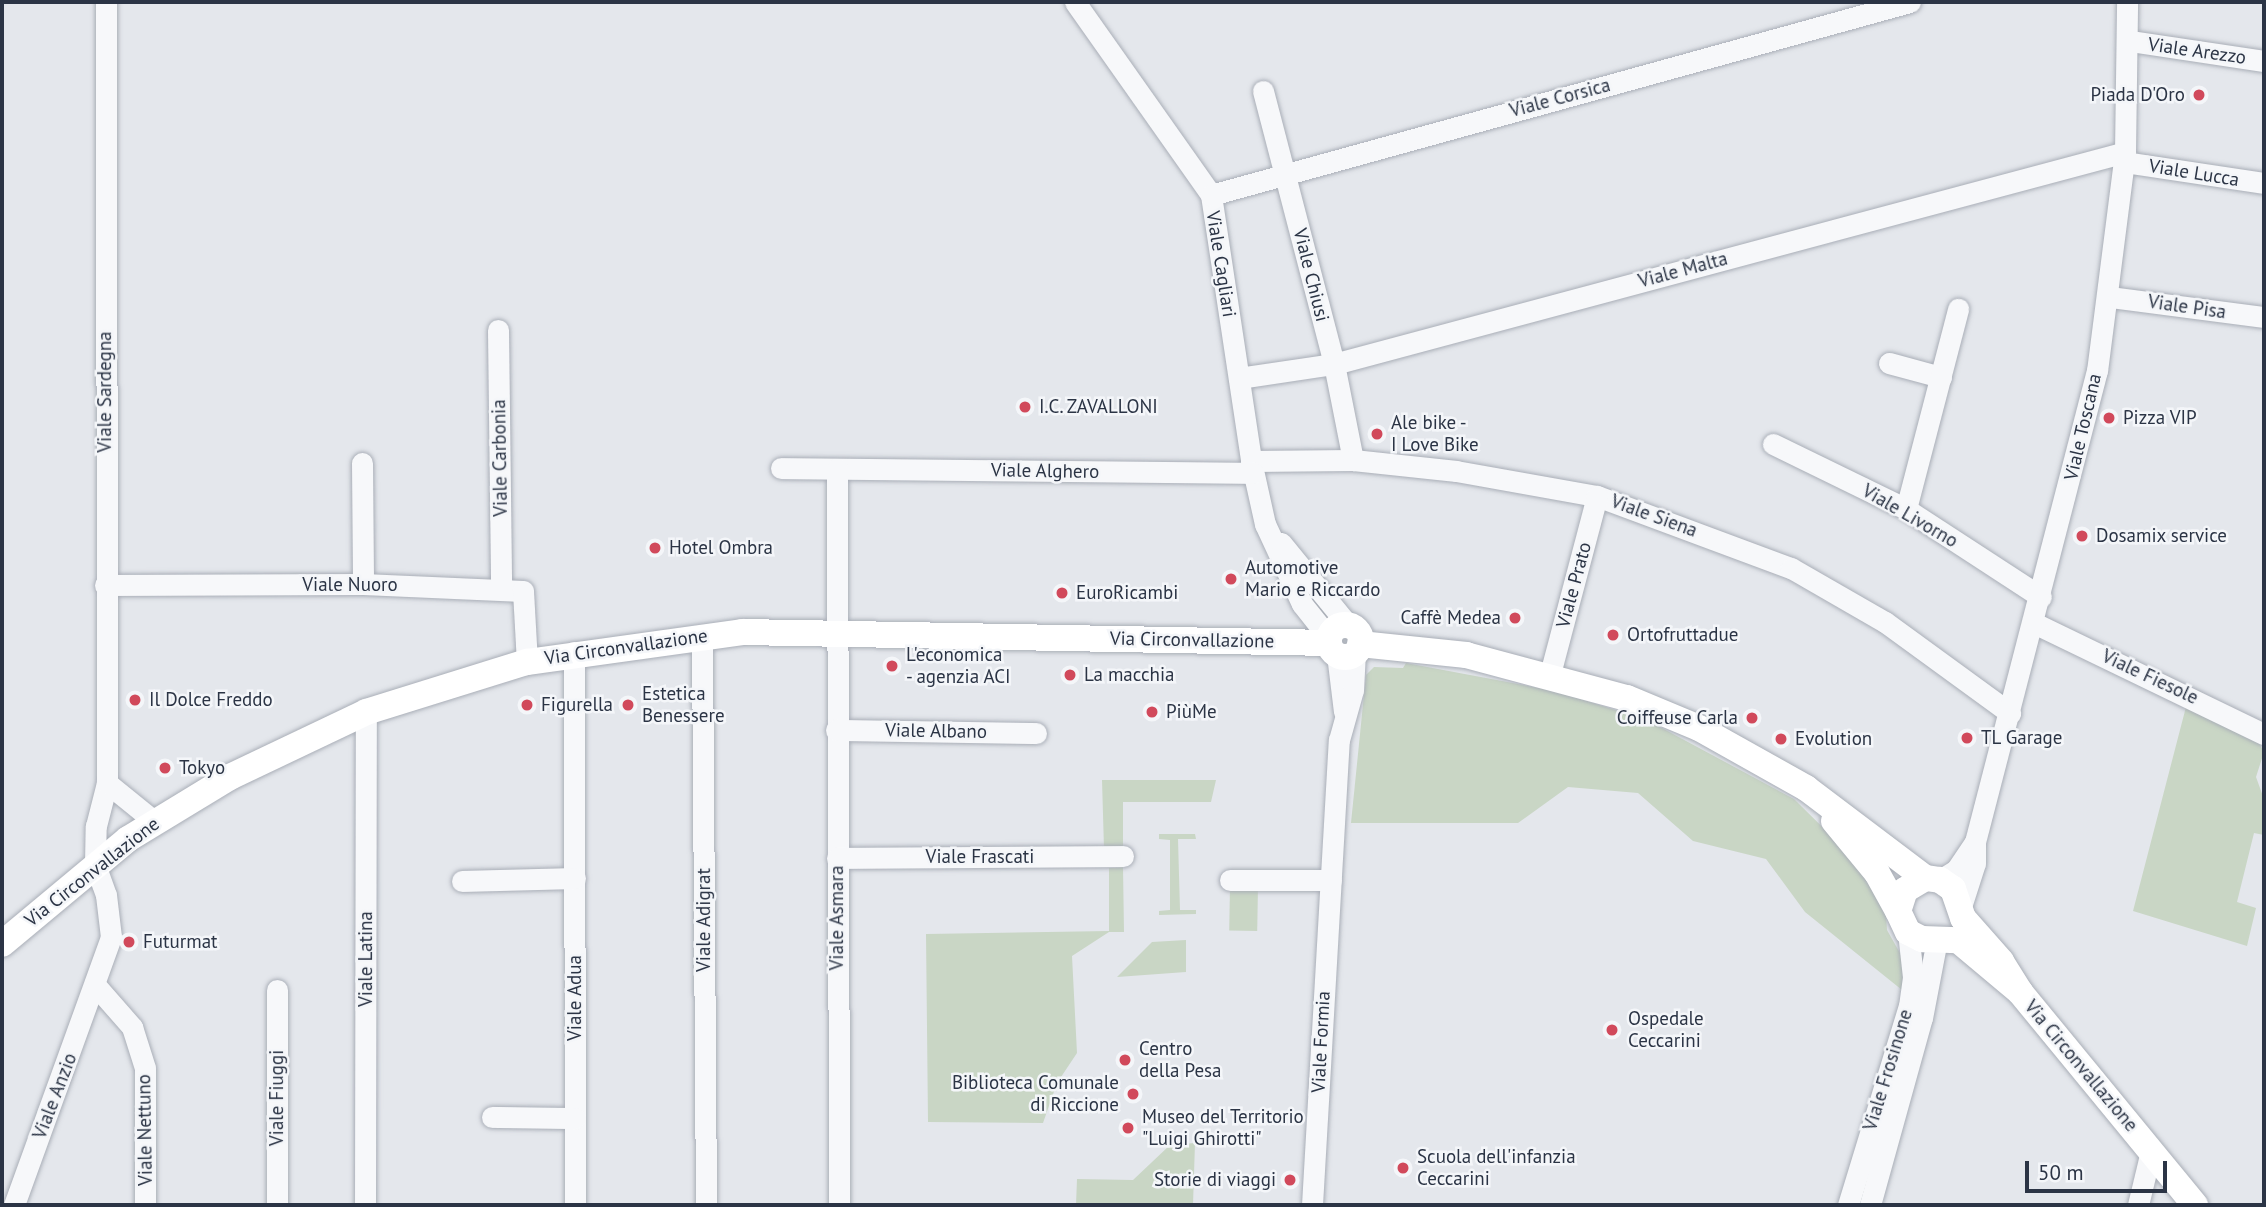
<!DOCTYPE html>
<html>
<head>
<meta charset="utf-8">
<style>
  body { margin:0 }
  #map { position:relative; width:2266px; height:1207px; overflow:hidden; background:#e4e7ec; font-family:"PT Sans",sans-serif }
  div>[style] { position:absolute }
  .green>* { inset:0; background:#c9d6c5; transform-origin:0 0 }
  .roads { filter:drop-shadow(0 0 2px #a9aeb7) drop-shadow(0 0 2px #a9aeb7) }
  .minor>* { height:21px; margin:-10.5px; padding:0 10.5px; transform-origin:10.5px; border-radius:10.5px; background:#f7f8fa }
  .major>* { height:26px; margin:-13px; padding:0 13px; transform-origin:13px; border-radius:13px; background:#fff }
  .major>.ring { margin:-13px; padding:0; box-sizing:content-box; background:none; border:26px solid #fff; border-radius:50% }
  .dots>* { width:19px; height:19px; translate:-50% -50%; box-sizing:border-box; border:4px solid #f4f6f9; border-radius:50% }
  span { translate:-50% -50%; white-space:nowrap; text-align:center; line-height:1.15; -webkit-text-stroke:5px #f4f6f9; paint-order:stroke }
  .street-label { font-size:19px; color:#2b3445 }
  .poi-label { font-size:19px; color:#2b3445 }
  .right { translate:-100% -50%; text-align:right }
  .left { translate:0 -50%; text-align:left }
  .frame { position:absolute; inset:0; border:4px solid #2b3445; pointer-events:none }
  .scale { position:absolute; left:2025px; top:1161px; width:142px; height:32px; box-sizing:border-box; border:4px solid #2b3445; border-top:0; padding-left:9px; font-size:21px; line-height:24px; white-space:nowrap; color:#2b3445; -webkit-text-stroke:5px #f4f6f9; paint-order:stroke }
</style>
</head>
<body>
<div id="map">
  <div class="green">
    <i style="clip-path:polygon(1406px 663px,1555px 691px,1647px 720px,1794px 799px,1877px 881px,1885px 900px,1887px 930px,1905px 962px,1902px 990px,1805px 912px,1766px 859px,1693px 841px,1638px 793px,1568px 787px,1518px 823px,1351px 823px,1366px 675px,1374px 667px,1403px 668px)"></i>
    <i style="clip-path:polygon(2187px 703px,2257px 740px,2264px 752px,2256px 777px,2264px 799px,2264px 835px,2254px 833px,2237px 902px,2256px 908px,2247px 946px,2133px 911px)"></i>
    <i style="clip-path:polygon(1102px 780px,1216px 780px,1211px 802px,1123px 802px,1123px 849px,1104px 849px)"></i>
    <i style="clip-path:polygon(1159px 834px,1195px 834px,1196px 839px,1178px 839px,1180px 910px,1196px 910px,1196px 914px,1159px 915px,1159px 911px,1170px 910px,1170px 840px,1159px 839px)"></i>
    <i style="clip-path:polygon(1123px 867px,1124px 932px,1109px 932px,1072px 956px,1077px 1053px,1057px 1083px,1043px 1123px,928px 1122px,926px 934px,1109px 931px,1109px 868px)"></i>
    <i style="left:1258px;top:886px;width:45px;height:28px;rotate:91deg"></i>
    <i style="clip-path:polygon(1186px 940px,1186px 972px,1117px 977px,1152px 942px)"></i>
    <i style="clip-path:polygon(1195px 1143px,1193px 1205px,1076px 1205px,1077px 1179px,1133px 1180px,1170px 1145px)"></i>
  </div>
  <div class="roads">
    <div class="minor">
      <i style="left:1075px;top:2px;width:236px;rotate:54.8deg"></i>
      <i style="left:1211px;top:195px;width:269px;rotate:81.4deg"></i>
      <i style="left:1251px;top:461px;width:65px;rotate:77.5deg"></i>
      <i style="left:1265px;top:524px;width:88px;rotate:65.2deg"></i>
      <i style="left:1302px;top:604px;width:43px;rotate:51.5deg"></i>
      <i style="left:2130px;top:41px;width:135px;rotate:8.5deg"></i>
      <i style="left:1263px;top:91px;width:282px;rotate:75.4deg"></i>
      <i style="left:1334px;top:364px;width:98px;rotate:78.8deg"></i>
      <i style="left:2124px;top:162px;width:142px;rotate:8.5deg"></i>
      <i style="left:1211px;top:195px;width:725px;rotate:-15.44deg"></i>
      <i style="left:2110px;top:297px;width:155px;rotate:7.4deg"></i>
      <i style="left:498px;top:330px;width:257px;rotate:89.3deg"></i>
      <i style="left:1889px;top:363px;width:54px;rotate:15.1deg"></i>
      <i style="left:1239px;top:378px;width:96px;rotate:-8.4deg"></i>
      <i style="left:1334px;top:364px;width:819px;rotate:-15deg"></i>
      <i style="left:1773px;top:444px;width:148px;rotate:26deg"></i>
      <i style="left:1906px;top:509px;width:161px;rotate:33.1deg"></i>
      <i style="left:1251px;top:461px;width:102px;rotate:-0.6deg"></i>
      <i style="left:1353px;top:460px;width:104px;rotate:6.1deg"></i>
      <i style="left:1456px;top:471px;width:143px;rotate:10.1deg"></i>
      <i style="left:1597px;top:496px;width:207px;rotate:20.4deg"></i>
      <i style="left:1791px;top:568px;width:108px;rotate:29.9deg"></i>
      <i style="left:1885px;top:622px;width:155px;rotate:36.1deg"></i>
      <i style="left:362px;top:463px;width:121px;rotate:89.5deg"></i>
      <i style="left:781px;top:468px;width:472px;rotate:0.6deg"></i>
      <i style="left:837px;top:469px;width:736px;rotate:89.84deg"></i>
      <i style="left:1906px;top:509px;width:207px;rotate:-75.4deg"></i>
      <i style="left:1281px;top:543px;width:106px;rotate:50.7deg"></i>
      <i style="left:105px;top:585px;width:258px;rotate:-0.2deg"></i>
      <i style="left:363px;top:584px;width:160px;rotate:2.5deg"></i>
      <i style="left:523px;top:591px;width:71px;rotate:86.8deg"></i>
      <i style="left:2034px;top:623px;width:255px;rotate:25.8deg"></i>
      <i style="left:702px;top:635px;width:570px;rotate:89.6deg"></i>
      <i style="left:574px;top:652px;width:553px;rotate:89.9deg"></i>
      <i style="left:1337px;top:654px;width:58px;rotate:83.1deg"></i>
      <i style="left:1550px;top:674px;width:184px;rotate:-75.2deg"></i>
      <i style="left:836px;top:730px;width:200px;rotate:0.9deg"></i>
      <i style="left:107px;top:783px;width:60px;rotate:39deg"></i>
      <i style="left:1975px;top:842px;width:487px;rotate:-75.5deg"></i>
      <i style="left:2097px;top:371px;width:221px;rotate:-82.7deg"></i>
      <i style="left:2125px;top:152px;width:150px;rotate:-89.2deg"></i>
      <i style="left:837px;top:858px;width:286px;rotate:-0.4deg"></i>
      <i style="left:1230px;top:880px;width:101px"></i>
      <i style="left:1940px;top:880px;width:19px;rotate:-32deg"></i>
      <i style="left:1956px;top:870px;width:34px;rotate:-56deg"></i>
      <i style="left:1975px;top:842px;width:21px;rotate:90deg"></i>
      <i style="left:1975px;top:863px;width:49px;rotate:107.7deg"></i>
      <i style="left:462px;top:881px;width:113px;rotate:-1.5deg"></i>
      <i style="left:96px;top:986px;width:55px;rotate:48.7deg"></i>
      <i style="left:132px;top:1027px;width:43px;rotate:72.4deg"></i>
      <i style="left:145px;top:1068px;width:137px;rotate:90deg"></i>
      <i style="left:277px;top:990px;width:215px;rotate:90deg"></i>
      <i style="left:492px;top:1117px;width:83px;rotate:0.7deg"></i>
      <i style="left:14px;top:1205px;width:285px;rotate:-70.1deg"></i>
      <i style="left:111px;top:937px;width:42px;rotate:-96.8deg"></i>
      <i style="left:106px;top:895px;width:32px;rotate:-110deg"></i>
      <i style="left:95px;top:865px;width:39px;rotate:-89deg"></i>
      <i style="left:96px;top:826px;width:44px;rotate:-75.7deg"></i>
      <i style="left:107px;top:783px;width:781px;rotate:-90.07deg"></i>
      <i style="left:365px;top:1205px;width:493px;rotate:-89.9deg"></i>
      <i style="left:1312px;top:1205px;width:466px;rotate:-86.7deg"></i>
      <i style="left:1339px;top:740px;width:52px;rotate:-74.4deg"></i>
      <i style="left:1353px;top:690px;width:38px;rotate:-87deg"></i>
      <i style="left:1848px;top:1205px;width:208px;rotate:-73deg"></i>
      <i style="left:1909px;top:1006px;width:29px;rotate:-82deg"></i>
      <i style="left:1913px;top:977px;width:45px;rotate:-96.3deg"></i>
      <i style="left:1870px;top:1205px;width:194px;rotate:-74.5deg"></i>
      <i style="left:1922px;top:1018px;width:80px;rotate:-79.2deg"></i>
      <i style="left:2138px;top:1205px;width:56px;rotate:-76.5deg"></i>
    </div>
    <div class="major">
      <i class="ring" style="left:1329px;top:625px;width:6px;height:6px"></i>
      <i style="left:1360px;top:644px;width:107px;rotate:5.9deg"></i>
      <i style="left:1466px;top:655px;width:167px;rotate:15deg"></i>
      <i style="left:1627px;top:698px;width:78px;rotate:22.6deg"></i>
      <i style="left:1699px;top:728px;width:123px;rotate:29.3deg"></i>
      <i style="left:1806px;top:788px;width:149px;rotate:37.1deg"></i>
      <i style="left:1834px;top:821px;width:67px;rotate:50.4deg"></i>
      <i style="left:1877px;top:873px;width:43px;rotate:61.1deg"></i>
      <i style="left:2px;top:944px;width:164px;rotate:-39.8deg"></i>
      <i style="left:128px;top:839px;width:119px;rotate:-31.3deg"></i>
      <i style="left:230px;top:777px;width:151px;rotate:-25.5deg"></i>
      <i style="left:366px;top:712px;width:169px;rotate:-17.3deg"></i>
      <i style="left:527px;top:662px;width:217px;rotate:-7.9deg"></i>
      <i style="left:742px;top:632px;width:587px;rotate:1.07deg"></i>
      <i style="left:2020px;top:992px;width:36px;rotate:-122deg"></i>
      <i style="left:2001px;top:961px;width:57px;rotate:-131.5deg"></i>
      <i style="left:1963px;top:918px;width:31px;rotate:-109deg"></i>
      <i style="left:1953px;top:889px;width:16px;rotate:-145deg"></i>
      <i style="left:1940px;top:880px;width:15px;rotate:-172deg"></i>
      <i style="left:1925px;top:878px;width:23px;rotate:149deg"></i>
      <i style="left:1905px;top:890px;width:22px;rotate:108deg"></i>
      <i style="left:1898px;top:911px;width:23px;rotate:65deg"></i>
      <i style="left:1908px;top:932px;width:16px;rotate:27deg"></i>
      <i style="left:1922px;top:939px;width:36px;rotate:2deg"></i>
      <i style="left:1958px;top:940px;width:81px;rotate:40deg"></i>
      <i style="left:2020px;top:992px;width:276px;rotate:50.6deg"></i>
    </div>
  </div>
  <div class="dots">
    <i style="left:2199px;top:95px;background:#d1495b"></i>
    <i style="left:1025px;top:407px;background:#d1495b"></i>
    <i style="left:2109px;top:418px;background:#d1495b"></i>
    <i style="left:1377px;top:434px;background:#d1495b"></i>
    <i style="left:2082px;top:536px;background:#d1495b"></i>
    <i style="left:655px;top:548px;background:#d1495b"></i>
    <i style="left:1231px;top:579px;background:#d1495b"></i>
    <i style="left:1062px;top:593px;background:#d1495b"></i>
    <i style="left:1515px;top:618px;background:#d1495b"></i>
    <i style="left:1613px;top:635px;background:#d1495b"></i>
    <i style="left:892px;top:666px;background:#d1495b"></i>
    <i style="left:1070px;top:675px;background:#d1495b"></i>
    <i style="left:135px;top:700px;background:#d1495b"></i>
    <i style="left:527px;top:705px;background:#d1495b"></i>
    <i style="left:628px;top:705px;background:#d1495b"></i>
    <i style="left:1152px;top:712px;background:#d1495b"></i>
    <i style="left:1752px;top:718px;background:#d1495b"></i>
    <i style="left:1967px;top:738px;background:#d1495b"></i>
    <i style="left:1781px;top:739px;background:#d1495b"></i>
    <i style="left:165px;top:768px;background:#d1495b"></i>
    <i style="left:129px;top:942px;background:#d1495b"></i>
    <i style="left:1612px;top:1030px;background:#d1495b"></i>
    <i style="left:1125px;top:1060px;background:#d1495b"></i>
    <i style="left:1133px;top:1094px;background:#d1495b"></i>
    <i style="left:1128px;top:1128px;background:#d1495b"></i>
    <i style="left:1403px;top:1168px;background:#d1495b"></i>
    <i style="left:1290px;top:1180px;background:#d1495b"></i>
  </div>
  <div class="street-label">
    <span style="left:2197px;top:51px;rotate:8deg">Viale Arezzo</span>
    <span style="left:1560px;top:98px;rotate:-15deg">Viale Corsica</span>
    <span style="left:2194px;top:173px;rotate:9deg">Viale Lucca</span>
    <span style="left:1221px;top:264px;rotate:81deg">Viale Cagliari</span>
    <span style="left:1683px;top:270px;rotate:-15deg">Viale Malta</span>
    <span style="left:1311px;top:275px;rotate:76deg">Viale Chiusi</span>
    <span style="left:2187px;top:307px;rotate:8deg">Viale Pisa</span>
    <span style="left:105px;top:392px;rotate:-90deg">Viale Sardegna</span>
    <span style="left:2083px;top:427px;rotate:-77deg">Viale Toscana</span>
    <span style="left:500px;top:458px;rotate:-91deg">Viale Carbonia</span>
    <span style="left:1045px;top:471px;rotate:1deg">Viale Alghero</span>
    <span style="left:1654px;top:516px;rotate:20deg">Viale Siena</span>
    <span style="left:1910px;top:516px;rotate:30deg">Viale Livorno</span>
    <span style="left:350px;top:585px">Viale Nuoro</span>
    <span style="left:1574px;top:585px;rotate:-75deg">Viale Prato</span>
    <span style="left:1192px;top:640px;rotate:1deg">Via Circonvallazione</span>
    <span style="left:626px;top:647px;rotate:-8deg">Via Circonvallazione</span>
    <span style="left:2150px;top:677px;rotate:25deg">Viale Fiesole</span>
    <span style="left:936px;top:731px;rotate:1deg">Viale Albano</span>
    <span style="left:980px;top:857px">Viale Frascati</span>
    <span style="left:92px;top:872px;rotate:-38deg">Via Circonvallazione</span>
    <span style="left:837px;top:918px;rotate:-90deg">Viale Asmara</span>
    <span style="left:704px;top:920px;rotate:-90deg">Viale Adigrat</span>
    <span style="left:366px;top:959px;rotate:-90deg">Viale Latina</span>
    <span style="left:575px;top:998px;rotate:-90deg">Viale Adua</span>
    <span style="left:1321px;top:1042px;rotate:-87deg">Viale Formia</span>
    <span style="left:2081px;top:1066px;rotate:50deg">Via Circonvallazione</span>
    <span style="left:1888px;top:1070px;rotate:-73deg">Viale Frosinone</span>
    <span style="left:55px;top:1096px;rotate:-69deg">Viale Anzio</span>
    <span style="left:277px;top:1098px;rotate:-90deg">Viale Fiuggi</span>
    <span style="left:145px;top:1130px;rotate:-91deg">Viale Nettuno</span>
  </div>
  <div class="poi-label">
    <span class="right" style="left:2185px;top:95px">Piada D'Oro</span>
    <span class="left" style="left:1039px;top:407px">I.C. ZAVALLONI</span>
    <span class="left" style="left:2123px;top:418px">Pizza VIP</span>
    <span class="left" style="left:1391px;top:434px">Ale bike -<br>I Love Bike</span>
    <span class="left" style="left:2096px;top:536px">Dosamix service</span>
    <span class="left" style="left:669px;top:548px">Hotel Ombra</span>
    <span class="left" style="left:1245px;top:579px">Automotive<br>Mario e Riccardo</span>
    <span class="left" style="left:1076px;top:593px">EuroRicambi</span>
    <span class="right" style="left:1501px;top:618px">Caffè Medea</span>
    <span class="left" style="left:1627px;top:635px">Ortofruttadue</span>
    <span class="left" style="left:906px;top:666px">L'economica<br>- agenzia ACI</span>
    <span class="left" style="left:1084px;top:675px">La macchia</span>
    <span class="left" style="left:642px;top:705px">Estetica<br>Benessere</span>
    <span class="left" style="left:149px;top:700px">Il Dolce Freddo</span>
    <span class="left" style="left:541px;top:705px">Figurella</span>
    <span class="left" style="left:1166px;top:712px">PiùMe</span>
    <span class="right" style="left:1738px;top:718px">Coiffeuse Carla</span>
    <span class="left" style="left:1981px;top:738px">TL Garage</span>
    <span class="left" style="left:1795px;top:739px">Evolution</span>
    <span class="left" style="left:179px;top:768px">Tokyo</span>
    <span class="left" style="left:143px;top:942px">Futurmat</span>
    <span class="left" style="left:1628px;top:1030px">Ospedale<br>Ceccarini</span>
    <span class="left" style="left:1139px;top:1060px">Centro<br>della Pesa</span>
    <span class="right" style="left:1119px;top:1094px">Biblioteca Comunale<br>di Riccione</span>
    <span class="left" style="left:1142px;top:1128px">Museo del Territorio<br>"Luigi Ghirotti"</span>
    <span class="left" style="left:1417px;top:1168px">Scuola dell'infanzia<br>Ceccarini</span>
    <span class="right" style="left:1276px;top:1180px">Storie di viaggi</span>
  </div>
  <div class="frame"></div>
  <div class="scale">50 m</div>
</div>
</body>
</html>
